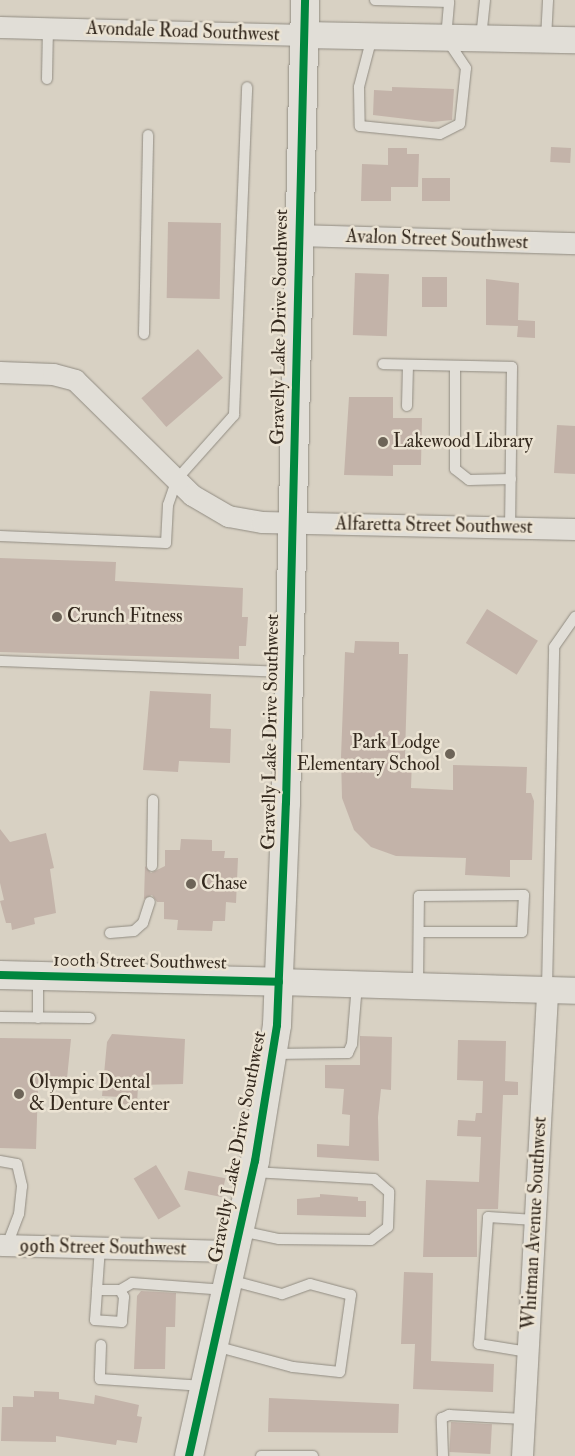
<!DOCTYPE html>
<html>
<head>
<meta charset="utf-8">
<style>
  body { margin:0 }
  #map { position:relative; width:575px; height:1456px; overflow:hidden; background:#d8d1c3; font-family:"IM FELL Double Pica",serif }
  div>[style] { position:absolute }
  .building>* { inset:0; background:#c3b3a9; transform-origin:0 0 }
  .roads { filter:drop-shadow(0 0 1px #918c82) drop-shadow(0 0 1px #918c82) }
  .service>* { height:10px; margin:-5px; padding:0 5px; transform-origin:5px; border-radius:5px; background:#e1ded7 }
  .minor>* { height:21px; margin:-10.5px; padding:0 10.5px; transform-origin:10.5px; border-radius:10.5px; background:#e1ded7 }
  .tertiary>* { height:26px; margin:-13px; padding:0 13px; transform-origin:13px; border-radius:13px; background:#e1ded7 }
  .secondary>* { height:28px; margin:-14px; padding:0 14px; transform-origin:14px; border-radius:14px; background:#e1ded7 }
  .cycleway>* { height:8px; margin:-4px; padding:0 4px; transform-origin:4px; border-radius:4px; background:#00873e }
  .dots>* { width:14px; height:14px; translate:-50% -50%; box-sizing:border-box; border:2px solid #ebe3d3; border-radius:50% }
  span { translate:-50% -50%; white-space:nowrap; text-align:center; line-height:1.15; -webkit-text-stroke:5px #ebe3d3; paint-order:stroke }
  .street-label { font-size:19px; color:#34291e }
  .poi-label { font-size:19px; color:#34291e }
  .left { translate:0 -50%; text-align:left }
  .right { translate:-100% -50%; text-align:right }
</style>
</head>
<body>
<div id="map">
  <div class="building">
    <i style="clip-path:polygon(392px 87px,454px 89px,452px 120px,432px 122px,373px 115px,374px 90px,392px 91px)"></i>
    <i style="left:551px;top:147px;width:20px;height:15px;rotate:3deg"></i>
    <i style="clip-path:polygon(388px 148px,407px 148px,407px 154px,419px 154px,418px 187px,391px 187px,391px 201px,361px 201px,362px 164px,388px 165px)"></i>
    <i style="left:422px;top:178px;width:28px;height:23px"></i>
    <i style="left:168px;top:222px;width:53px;height:76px;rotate:1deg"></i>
    <i style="left:355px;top:273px;width:34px;height:62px;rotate:2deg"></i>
    <i style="left:422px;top:277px;width:25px;height:30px"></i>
    <i style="clip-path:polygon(486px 279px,519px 283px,518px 320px,535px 321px,535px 338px,517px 337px,518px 326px,486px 325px)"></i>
    <i style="left:198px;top:349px;width:38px;height:75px;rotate:49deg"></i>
    <i style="clip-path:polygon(349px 397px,393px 397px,393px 418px,422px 418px,421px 465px,393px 465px,393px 476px,344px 475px)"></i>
    <i style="clip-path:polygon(557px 425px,575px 426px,575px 474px,554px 473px)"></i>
    <i style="clip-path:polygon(0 558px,116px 562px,115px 581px,243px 588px,242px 617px,248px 617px,246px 646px,239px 646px,239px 659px,0 652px)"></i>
    <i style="left:487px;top:609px;width:60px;height:40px;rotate:32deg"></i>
    <i style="clip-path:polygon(355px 641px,399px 642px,399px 654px,408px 654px,405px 755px,411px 755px,412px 760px,411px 788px,453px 790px,453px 765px,527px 767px,526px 793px,531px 793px,534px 801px,532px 860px,510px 860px,510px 877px,465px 875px,466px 858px,396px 856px,371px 847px,354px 830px,342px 798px,341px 757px,345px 652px,354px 653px)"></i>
    <i style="clip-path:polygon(150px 691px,211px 694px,210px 728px,231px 729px,230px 763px,179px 761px,178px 772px,143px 770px)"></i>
    <i style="clip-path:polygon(0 829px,10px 842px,46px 833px,54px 868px,50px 869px,56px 913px,34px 918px,35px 924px,12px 930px,11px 923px,6px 923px,0 901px,4px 900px,0 883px)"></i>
    <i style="clip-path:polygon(181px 839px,212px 840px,212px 851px,225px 851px,224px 858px,238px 858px,236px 903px,226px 902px,225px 921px,213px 921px,212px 931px,177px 930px,178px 920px,164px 919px,164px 902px,157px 902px,152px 895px,144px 899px,145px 866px,151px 873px,165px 866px,165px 850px,180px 850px)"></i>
    <i style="clip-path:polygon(112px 1034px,185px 1039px,183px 1084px,138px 1085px,137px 1105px,119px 1104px,120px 1097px,102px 1096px,107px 1042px)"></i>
    <i style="clip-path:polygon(360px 1036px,392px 1037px,391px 1090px,381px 1089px,378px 1117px,379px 1161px,317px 1157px,317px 1144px,349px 1146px,350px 1115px,342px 1114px,344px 1089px,325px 1088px,325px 1065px,360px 1065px)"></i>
    <i style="clip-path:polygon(0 1038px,71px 1039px,66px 1088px,38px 1087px,36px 1149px,0 1148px)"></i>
    <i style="clip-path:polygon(458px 1040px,506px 1041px,505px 1081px,518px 1082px,518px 1095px,503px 1095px,498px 1209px,477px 1209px,477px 1257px,423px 1257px,426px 1180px,479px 1182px,481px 1137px,457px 1136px,458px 1120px,475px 1121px,476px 1113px,482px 1113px,483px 1081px,457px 1080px)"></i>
    <i style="left:156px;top:1165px;width:48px;height:26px;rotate:59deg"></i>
    <i style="left:188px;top:1171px;width:38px;height:19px;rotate:11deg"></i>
    <i style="clip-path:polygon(320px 1194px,358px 1197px,358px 1201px,366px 1201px,366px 1217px,297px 1215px,297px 1199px,320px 1197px)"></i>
    <i style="clip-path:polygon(404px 1272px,433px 1273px,431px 1361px,494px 1364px,493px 1392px,413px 1389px,415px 1344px,401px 1344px)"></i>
    <i style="clip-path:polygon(141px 1291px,176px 1293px,175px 1327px,166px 1327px,165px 1369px,134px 1369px,137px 1296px)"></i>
    <i style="clip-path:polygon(34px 1391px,59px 1392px,59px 1399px,94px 1404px,95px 1395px,139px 1405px,137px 1416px,142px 1417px,137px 1443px,117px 1440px,116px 1445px,56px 1436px,56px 1442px,1px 1441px,2px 1407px,13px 1407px,13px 1396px,34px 1397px)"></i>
    <i style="clip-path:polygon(269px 1398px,399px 1404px,398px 1433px,268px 1432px)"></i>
    <i style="left:451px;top:1422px;width:41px;height:30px;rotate:3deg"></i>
  </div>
  <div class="roads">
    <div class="service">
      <i style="left:372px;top:37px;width:52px;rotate:104.6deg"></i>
      <i style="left:359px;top:87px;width:39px;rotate:89deg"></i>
      <i style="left:360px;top:126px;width:80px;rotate:5.7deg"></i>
      <i style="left:440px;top:134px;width:22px;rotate:-27deg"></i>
      <i style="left:460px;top:124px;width:56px;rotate:-83.9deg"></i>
      <i style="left:466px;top:68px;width:36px;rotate:-124deg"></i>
      <i style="left:446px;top:38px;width:36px;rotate:-85deg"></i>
      <i style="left:449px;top:2px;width:74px;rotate:-178.5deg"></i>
      <i style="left:481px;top:38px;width:38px;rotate:-84deg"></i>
      <i style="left:546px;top:39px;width:39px;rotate:-87deg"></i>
      <i style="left:47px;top:79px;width:51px;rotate:-88.9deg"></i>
      <i style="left:144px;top:334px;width:199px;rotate:-88.8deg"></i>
      <i style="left:383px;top:364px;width:129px;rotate:1.3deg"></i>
      <i style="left:512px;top:367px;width:160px;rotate:90.7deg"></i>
      <i style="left:455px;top:366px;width:103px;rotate:90deg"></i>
      <i style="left:455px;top:469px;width:18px;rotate:38deg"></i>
      <i style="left:469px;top:480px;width:42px;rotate:-1.4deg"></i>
      <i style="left:407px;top:406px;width:41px;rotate:-88.6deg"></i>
      <i style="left:0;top:536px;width:166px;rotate:2.4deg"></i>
      <i style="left:166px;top:543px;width:38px;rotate:-87deg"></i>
      <i style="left:168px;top:505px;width:28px;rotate:-71deg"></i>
      <i style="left:177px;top:479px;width:86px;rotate:-48.3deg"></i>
      <i style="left:234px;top:415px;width:328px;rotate:-87.7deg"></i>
      <i style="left:0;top:661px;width:287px;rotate:2.2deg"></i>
      <i style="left:152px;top:866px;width:66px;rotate:-89.1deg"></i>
      <i style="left:110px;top:933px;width:24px;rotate:-5deg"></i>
      <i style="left:134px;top:931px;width:12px;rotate:-42deg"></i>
      <i style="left:143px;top:923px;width:22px;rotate:-72deg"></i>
      <i style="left:38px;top:977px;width:41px;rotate:90deg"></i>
      <i style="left:418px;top:985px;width:89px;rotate:-89.4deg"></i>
      <i style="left:419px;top:896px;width:105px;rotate:-0.5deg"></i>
      <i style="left:524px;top:895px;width:37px;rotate:93deg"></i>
      <i style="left:522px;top:932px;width:103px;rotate:180deg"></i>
      <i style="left:547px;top:989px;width:342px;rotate:-88.8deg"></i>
      <i style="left:554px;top:647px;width:37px;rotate:-55deg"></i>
      <i style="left:0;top:1017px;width:90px;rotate:0.6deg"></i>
      <i style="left:274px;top:1054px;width:74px;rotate:-0.8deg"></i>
      <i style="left:348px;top:1053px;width:10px;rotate:-66deg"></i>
      <i style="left:352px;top:1044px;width:59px;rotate:-85.2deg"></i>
      <i style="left:0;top:1161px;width:17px;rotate:10deg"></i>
      <i style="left:17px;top:1164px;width:23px;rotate:77deg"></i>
      <i style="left:22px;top:1186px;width:28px;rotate:96deg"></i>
      <i style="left:19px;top:1214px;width:33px;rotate:111deg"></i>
      <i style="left:241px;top:1231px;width:39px;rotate:12deg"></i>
      <i style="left:279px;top:1239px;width:92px;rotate:0.6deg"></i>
      <i style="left:371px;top:1240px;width:21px;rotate:-37deg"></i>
      <i style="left:388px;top:1227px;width:35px;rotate:-88deg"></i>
      <i style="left:389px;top:1192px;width:20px;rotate:-139deg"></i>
      <i style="left:374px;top:1179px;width:121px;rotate:-176.7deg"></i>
      <i style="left:97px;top:1290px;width:23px"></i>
      <i style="left:120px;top:1290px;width:8px;rotate:60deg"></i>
      <i style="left:124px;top:1297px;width:25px;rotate:95deg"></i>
      <i style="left:122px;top:1322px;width:27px;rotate:-176deg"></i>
      <i style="left:95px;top:1320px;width:30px;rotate:-86deg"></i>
      <i style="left:97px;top:1290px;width:43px;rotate:-86deg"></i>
      <i style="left:120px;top:1290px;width:14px;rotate:-30deg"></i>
      <i style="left:132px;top:1283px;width:94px;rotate:4.3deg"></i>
      <i style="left:101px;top:1345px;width:34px;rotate:92deg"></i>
      <i style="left:100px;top:1379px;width:104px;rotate:3.9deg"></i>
      <i style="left:215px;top:1346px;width:81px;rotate:15.1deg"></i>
      <i style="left:293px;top:1367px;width:47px;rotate:6.1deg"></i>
      <i style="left:340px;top:1372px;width:78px;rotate:-81.9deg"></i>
      <i style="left:351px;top:1295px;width:42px;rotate:-165deg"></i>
      <i style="left:310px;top:1284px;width:30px;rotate:160deg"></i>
      <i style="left:282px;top:1294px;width:55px;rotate:-165.2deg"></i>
      <i style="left:528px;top:1352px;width:50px;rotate:-170.7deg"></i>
      <i style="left:479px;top:1344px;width:127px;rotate:-85.9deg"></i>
      <i style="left:488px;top:1217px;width:47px;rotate:3.7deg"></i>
      <i style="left:261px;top:1456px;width:52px"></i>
      <i style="left:443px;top:1456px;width:38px;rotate:-92deg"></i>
      <i style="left:442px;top:1418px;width:8px;rotate:-23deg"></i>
      <i style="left:449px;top:1415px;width:75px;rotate:3.1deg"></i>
    </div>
    <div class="minor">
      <i style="left:0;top:27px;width:304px;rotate:1.5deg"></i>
      <i style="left:299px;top:235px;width:276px;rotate:1.7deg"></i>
      <i style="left:0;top:372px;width:53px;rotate:2.2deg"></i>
      <i style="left:53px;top:374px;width:23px;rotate:15deg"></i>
      <i style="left:75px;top:380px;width:164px;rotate:44.5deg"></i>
      <i style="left:192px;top:495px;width:42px;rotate:30.3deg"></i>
      <i style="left:228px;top:516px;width:35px;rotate:10deg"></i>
      <i style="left:262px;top:522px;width:313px;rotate:1.3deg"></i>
      <i style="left:0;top:1245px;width:236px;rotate:1.5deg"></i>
      <i style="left:522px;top:1456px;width:467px;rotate:-86.9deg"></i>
    </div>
    <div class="tertiary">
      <i style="left:304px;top:35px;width:271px;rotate:1.1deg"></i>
      <i style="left:279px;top:982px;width:296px;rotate:1.7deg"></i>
    </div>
    <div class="secondary">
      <i style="left:0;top:975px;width:279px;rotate:1.4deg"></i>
      <i style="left:189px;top:1456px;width:302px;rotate:-77.4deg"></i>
      <i style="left:255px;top:1161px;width:138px;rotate:-80.8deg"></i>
      <i style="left:277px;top:1025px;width:222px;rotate:-87.7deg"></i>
      <i style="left:286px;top:803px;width:803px;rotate:-88.64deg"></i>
    </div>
  </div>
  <div class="cycleway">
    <i style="left:0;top:975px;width:279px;rotate:1.4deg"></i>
    <i style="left:189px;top:1456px;width:302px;rotate:-77.4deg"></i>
    <i style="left:255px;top:1161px;width:138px;rotate:-80.8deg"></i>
    <i style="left:277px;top:1025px;width:222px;rotate:-87.7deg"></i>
    <i style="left:286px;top:803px;width:803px;rotate:-88.64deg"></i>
  </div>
  <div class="dots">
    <i style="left:383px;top:442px;background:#6d6458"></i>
    <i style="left:57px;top:617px;background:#6d6458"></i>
    <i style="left:450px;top:754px;background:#6d6458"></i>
    <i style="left:191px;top:884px;background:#6d6458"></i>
    <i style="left:19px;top:1094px;background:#6d6458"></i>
  </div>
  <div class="street-label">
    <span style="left:183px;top:32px;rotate:2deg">Avondale Road Southwest</span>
    <span style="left:437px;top:240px;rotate:2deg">Avalon Street Southwest</span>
    <span style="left:280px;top:327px;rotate:-89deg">Gravelly Lake Drive Southwest</span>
    <span style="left:434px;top:526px;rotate:1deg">Alfaretta Street Southwest</span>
    <span style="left:271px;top:732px;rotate:-89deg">Gravelly Lake Drive Southwest</span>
    <span style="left:140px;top:962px;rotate:1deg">100th Street Southwest</span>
    <span style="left:238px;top:1147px;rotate:-79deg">Gravelly Lake Drive Southwest</span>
    <span style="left:535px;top:1223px;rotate:-87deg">Whitman Avenue Southwest</span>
    <span style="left:103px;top:1248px;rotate:1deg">99th Street Southwest</span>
  </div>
  <div class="poi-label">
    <span class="left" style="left:393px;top:442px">Lakewood Library</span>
    <span class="left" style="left:67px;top:617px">Crunch Fitness</span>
    <span class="right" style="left:440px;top:754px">Park Lodge<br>Elementary School</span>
    <span class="left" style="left:201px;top:884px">Chase</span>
    <span class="left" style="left:29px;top:1094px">Olympic Dental<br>&amp; Denture Center</span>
  </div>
</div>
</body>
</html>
